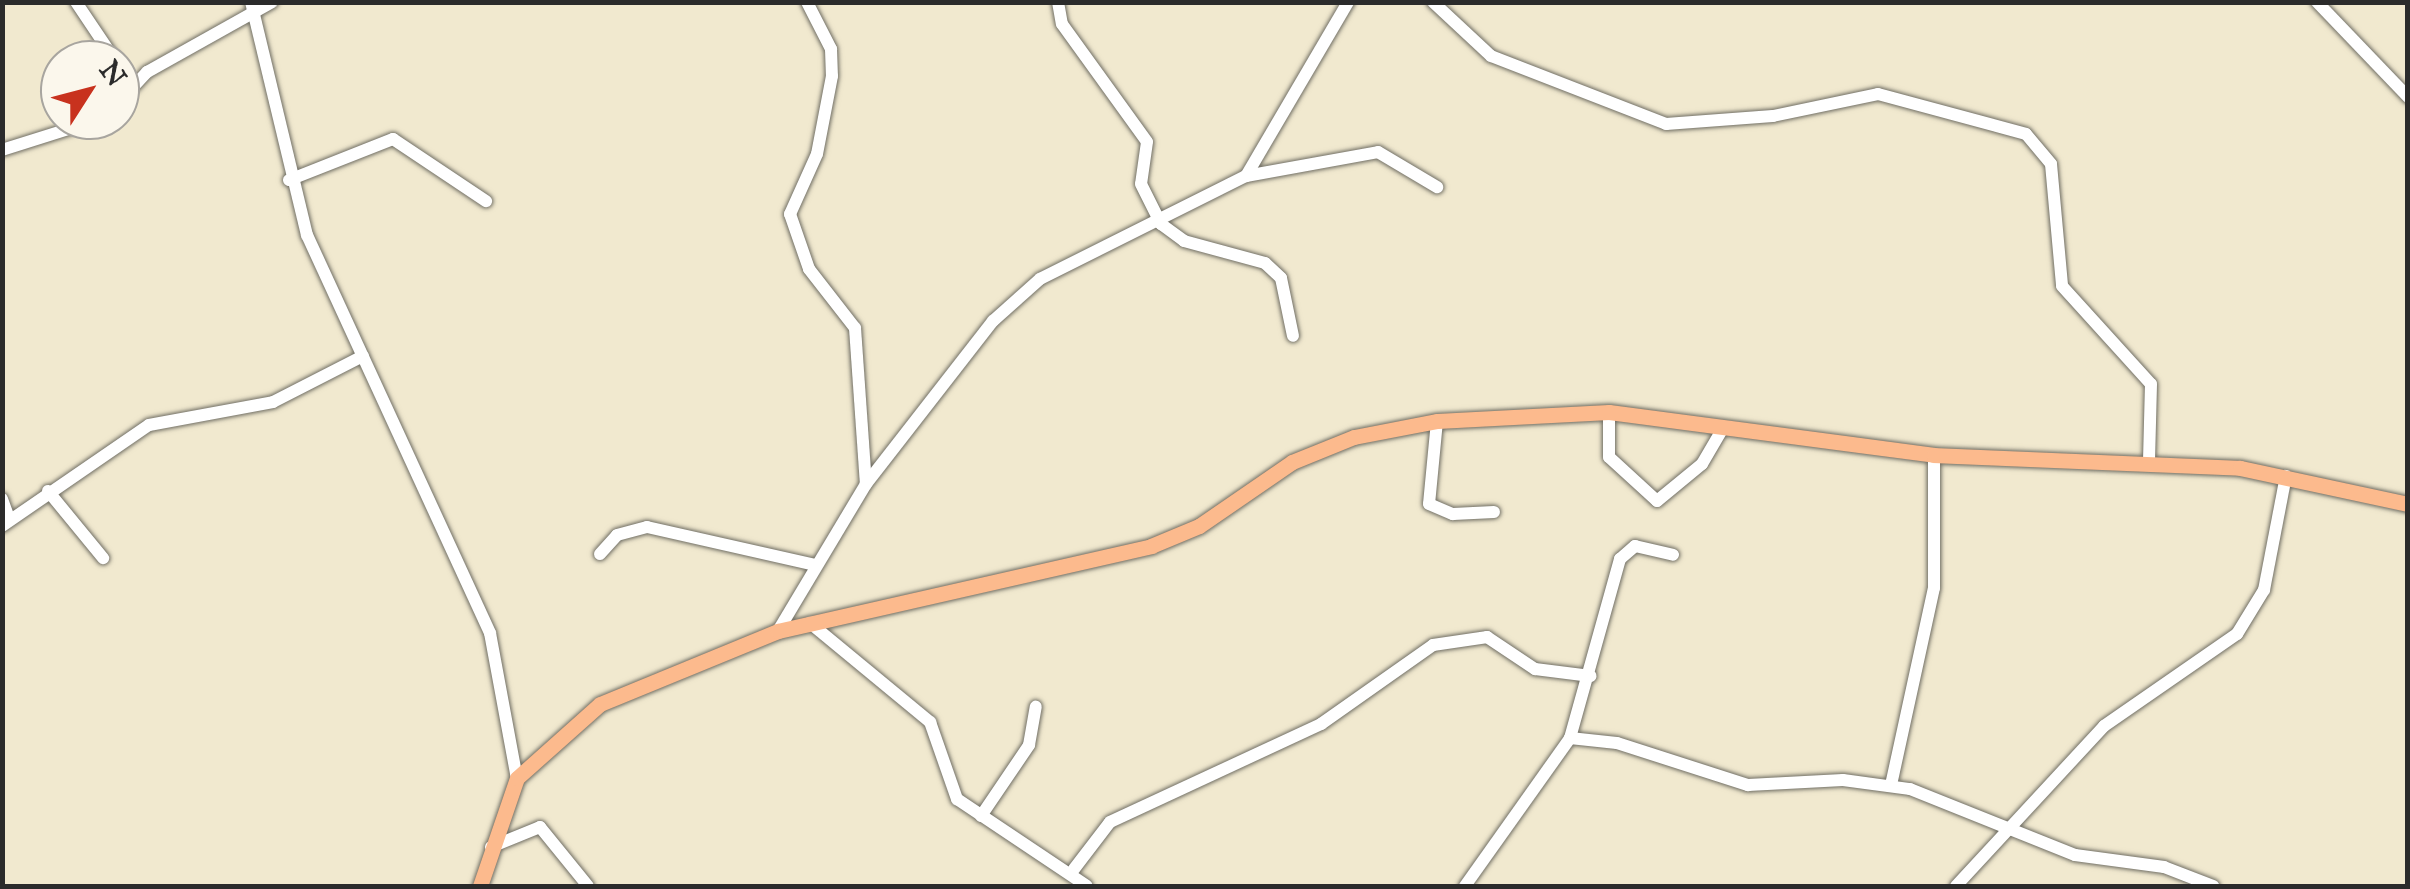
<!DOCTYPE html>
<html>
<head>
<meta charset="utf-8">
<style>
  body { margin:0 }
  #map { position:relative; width:2410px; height:889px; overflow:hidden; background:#f1e9cf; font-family:"IM FELL Great Primer",serif }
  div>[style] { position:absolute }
  .roads { filter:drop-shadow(0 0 2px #706e64) drop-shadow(0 0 2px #706e64) }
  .minor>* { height:12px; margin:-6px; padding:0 6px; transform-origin:6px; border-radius:6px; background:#fff }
  .major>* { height:15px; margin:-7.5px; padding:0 7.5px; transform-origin:7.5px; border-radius:7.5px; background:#fcba8d }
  span { translate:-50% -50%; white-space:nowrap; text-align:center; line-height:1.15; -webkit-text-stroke:9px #fbf7ec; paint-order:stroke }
  .frame { position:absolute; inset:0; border:5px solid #2b2b2b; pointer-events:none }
  .north { position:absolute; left:40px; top:40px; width:100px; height:100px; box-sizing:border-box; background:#fbf7ec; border:2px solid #a8a59f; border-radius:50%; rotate:54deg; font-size:28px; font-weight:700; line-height:40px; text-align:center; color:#2b2b2b }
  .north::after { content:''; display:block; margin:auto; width:35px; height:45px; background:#c8321e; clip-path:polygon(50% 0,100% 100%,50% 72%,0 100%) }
</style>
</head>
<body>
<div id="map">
  <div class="roads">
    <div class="minor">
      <i style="left:76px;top:2px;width:70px;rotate:56.1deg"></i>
      <i style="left:251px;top:2px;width:240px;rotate:76.5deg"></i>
      <i style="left:307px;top:235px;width:438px;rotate:65.3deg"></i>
      <i style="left:490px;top:633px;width:147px;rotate:79.5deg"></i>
      <i style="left:807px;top:2px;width:53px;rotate:62.9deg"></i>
      <i style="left:831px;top:49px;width:27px;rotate:88deg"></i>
      <i style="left:832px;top:76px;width:79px;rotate:100.9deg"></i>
      <i style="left:817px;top:154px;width:66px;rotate:114.2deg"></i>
      <i style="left:790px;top:214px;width:58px;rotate:70.9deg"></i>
      <i style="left:809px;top:269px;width:75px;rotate:52.1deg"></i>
      <i style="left:855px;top:328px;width:156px;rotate:86deg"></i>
      <i style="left:1058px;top:2px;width:22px;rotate:80deg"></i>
      <i style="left:1062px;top:24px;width:145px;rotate:54.2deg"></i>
      <i style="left:1147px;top:142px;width:42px;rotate:98.1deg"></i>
      <i style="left:1141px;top:184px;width:45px;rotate:63.4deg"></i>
      <i style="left:1161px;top:224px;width:29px;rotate:36deg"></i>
      <i style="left:1184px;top:241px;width:84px;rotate:15.2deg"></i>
      <i style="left:1265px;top:263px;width:22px;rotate:43deg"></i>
      <i style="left:1281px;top:278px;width:59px;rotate:78.3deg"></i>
      <i style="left:1433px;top:2px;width:79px;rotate:43deg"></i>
      <i style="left:1491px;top:56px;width:188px;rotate:21.2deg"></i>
      <i style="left:1666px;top:124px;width:107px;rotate:-4.3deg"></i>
      <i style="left:1773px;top:116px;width:107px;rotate:-11.8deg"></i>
      <i style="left:1878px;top:94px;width:153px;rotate:15.1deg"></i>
      <i style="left:2026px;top:134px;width:39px;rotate:50deg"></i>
      <i style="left:2051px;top:164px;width:122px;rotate:84.8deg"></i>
      <i style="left:2062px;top:286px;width:132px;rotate:47.8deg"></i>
      <i style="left:2151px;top:384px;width:77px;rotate:91.5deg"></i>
      <i style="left:2317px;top:2px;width:132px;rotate:46.2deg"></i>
      <i style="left:120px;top:101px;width:40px;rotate:-47deg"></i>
      <i style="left:147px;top:72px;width:143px;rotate:-29.2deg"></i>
      <i style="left:2px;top:150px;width:100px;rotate:-17.5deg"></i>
      <i style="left:1246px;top:176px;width:134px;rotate:-10.3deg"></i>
      <i style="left:1378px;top:152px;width:69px;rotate:30.7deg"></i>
      <i style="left:289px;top:180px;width:112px;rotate:-21.5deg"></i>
      <i style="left:393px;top:139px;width:112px;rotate:33.7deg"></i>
      <i style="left:1609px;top:412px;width:45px;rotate:90deg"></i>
      <i style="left:1609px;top:457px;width:65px;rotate:42.5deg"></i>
      <i style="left:1657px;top:501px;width:58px;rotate:-39.4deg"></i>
      <i style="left:1702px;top:464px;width:42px;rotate:-59.7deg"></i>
      <i style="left:1437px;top:421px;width:83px;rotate:95.5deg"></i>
      <i style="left:1429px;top:504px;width:26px;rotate:23deg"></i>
      <i style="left:1453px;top:514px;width:41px;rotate:-2.8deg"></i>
      <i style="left:48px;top:491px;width:87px;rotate:50.6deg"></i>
      <i style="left:2px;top:499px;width:20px;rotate:70deg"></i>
      <i style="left:2px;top:526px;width:178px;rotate:-34.5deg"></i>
      <i style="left:149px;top:425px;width:126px;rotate:-10.5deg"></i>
      <i style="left:273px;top:402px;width:101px;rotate:-27.1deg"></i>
      <i style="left:600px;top:554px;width:25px;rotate:-48deg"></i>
      <i style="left:617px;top:535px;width:31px;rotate:-15deg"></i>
      <i style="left:647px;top:527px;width:172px;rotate:12.7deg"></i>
      <i style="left:810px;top:623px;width:156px;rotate:39.5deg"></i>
      <i style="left:930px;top:722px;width:82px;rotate:70.7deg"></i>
      <i style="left:957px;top:799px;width:156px;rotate:33.8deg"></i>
      <i style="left:778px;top:631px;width:171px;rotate:-59.1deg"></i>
      <i style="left:866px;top:484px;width:207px;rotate:-52.1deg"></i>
      <i style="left:993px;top:321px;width:63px;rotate:-41.8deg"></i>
      <i style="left:1040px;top:279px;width:230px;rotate:-26.6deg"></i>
      <i style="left:1246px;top:176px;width:202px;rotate:-59.6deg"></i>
      <i style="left:1570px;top:738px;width:47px;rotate:6.1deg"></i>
      <i style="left:1617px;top:743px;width:138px;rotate:17.8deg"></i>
      <i style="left:1748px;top:785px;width:95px;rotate:-3deg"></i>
      <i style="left:1843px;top:780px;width:68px;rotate:7.7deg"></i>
      <i style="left:1910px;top:789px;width:178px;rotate:21.8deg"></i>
      <i style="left:2075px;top:855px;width:90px;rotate:7.7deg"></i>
      <i style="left:2164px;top:867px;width:53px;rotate:21.2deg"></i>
      <i style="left:1891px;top:785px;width:202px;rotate:-77.7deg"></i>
      <i style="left:1934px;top:588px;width:133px;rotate:-90deg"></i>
      <i style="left:981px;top:816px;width:86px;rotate:-55.9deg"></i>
      <i style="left:1029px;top:745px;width:39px;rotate:-80deg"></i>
      <i style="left:491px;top:847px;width:53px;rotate:-22.2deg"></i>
      <i style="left:540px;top:827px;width:76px;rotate:50.9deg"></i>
      <i style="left:1074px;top:869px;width:59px;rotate:-52.5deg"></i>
      <i style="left:1110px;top:822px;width:233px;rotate:-24.9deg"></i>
      <i style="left:1321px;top:724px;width:137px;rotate:-35.2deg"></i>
      <i style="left:1433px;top:645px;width:55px;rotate:-8.4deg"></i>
      <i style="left:1487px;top:637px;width:58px;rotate:33.7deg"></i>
      <i style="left:1535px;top:669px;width:56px;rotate:7.1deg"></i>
      <i style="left:1465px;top:886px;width:181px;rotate:-54.6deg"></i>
      <i style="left:1570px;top:738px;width:186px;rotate:-74.4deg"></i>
      <i style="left:1620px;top:559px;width:20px;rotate:-41deg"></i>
      <i style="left:1635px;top:546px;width:39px;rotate:13deg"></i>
      <i style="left:1956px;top:886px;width:218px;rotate:-47.2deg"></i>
      <i style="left:2104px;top:726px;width:162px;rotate:-34.7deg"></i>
      <i style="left:2237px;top:634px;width:52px;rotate:-58.5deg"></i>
      <i style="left:2264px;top:590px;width:116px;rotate:-79.1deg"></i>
    </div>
    <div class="major">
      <i style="left:480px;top:886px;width:114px;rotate:-71.1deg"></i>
      <i style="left:517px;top:778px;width:111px;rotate:-41.7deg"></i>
      <i style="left:600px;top:704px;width:192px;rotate:-22.3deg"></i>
      <i style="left:778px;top:631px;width:383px;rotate:-12.8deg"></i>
      <i style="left:1151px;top:546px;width:52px;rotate:-22.6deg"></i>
      <i style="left:1199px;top:526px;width:113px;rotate:-34.5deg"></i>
      <i style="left:1292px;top:462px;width:67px;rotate:-22deg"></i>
      <i style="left:1354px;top:437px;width:85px;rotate:-10.9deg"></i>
      <i style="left:1437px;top:421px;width:172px;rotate:-3deg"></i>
      <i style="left:1609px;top:412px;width:328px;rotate:7.5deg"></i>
      <i style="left:1934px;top:455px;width:306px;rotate:2.4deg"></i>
      <i style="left:2240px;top:468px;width:172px;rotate:12.1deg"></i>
    </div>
  </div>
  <div class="frame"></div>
  <div class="north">N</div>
</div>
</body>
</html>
